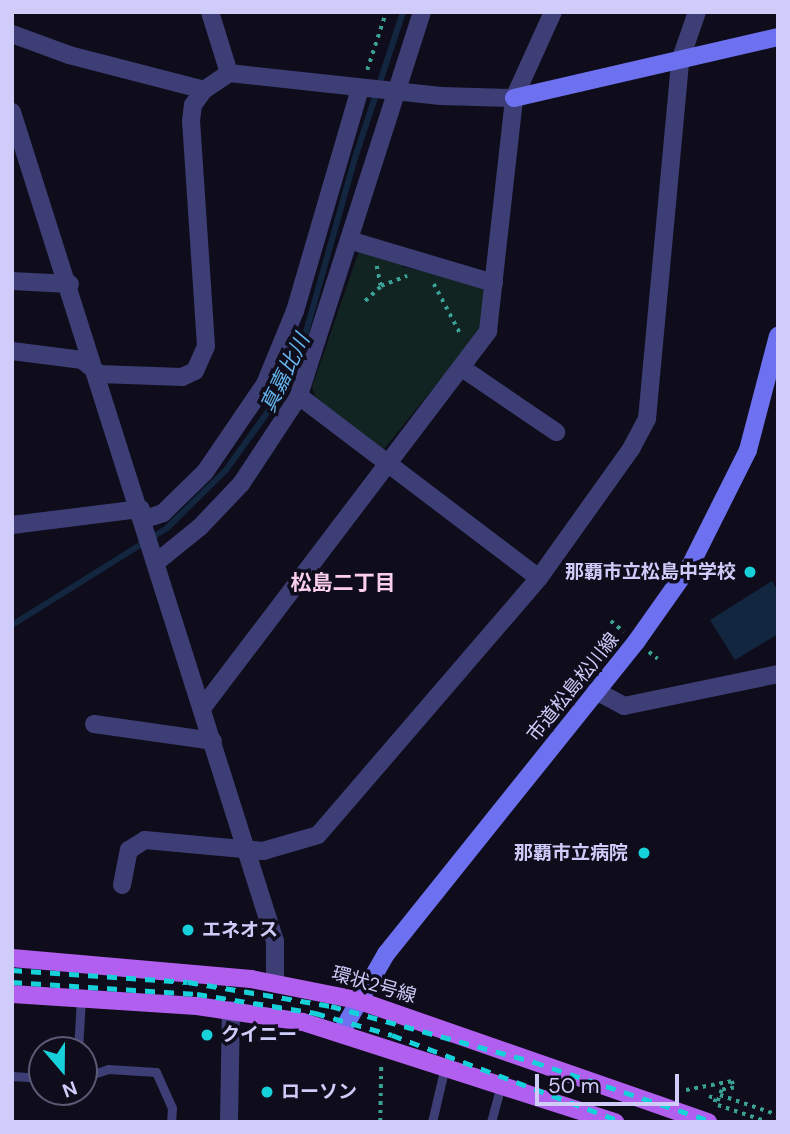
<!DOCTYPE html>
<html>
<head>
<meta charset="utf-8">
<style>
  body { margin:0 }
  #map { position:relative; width:790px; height:1134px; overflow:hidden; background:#0f0d1b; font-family:"DM Sans","Noto Sans JP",sans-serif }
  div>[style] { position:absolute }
  .green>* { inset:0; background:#112422 }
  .water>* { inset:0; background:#12263f }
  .stream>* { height:6px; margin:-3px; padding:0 3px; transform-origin:3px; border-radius:3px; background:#12263f }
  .path>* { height:3.5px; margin-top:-1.75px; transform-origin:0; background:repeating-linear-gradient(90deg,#39a195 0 3.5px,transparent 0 8.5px) }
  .lane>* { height:9px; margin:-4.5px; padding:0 4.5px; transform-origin:4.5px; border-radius:4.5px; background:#3d3e75 }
  .street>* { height:18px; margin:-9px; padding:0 9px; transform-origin:9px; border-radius:9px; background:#3d3e75 }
  .secondary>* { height:18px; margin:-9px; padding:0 9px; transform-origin:9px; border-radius:9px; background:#6d71ef }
  .primary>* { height:18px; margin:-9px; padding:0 9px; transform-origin:9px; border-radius:9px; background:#b15fee }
  .rail>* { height:5px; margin-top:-2.5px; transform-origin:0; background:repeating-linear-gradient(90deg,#17d1da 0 10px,transparent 0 19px) }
  .dots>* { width:19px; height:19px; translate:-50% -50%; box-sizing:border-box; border:4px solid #0f0d1b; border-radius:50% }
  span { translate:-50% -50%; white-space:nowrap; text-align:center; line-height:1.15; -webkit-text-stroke:7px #0f0d1b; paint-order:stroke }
  .poi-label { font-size:19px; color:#cfccfa; font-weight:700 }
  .right { translate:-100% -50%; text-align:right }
  .left { translate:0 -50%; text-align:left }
  .street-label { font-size:19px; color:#cfccfa }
  .water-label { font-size:21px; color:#65b6ef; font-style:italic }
  .neighbourhood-label { font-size:21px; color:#faceec; font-weight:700 }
  .frame { position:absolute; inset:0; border:14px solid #cfccfa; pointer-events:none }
  .north { position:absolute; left:28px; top:1036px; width:70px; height:70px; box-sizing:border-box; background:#0f0d1b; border:2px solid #5c5974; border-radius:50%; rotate:160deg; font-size:19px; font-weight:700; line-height:28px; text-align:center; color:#cfccfa }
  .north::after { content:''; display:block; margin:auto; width:24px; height:32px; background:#17d1da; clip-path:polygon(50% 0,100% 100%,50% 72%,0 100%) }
  .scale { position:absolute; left:535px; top:1074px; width:144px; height:32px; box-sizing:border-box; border:4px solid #cfccfa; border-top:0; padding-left:9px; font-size:21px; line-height:24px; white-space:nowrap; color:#cfccfa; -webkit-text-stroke:5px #0f0d1b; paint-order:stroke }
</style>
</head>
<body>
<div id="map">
  <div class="green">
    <i style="clip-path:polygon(360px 248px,403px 261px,403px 267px,488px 284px,483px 327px,384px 449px,317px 402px,312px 387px)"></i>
  </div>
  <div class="water">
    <i style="clip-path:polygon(772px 581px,778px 591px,778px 634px,735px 660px,710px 620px)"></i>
  </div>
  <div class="stream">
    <i style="left:12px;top:625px;width:183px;rotate:-32deg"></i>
    <i style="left:167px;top:528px;width:83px;rotate:-44.5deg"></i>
    <i style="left:226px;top:470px;width:79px;rotate:-54.3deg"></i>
    <i style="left:272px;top:406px;width:81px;rotate:-65.3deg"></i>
    <i style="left:306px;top:332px;width:181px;rotate:-74.3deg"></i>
    <i style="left:355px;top:158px;width:154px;rotate:-71.8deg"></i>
  </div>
  <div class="path">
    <i style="left:367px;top:70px;width:61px;rotate:-71.9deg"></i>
    <i style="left:377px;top:266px;width:20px;rotate:79deg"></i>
    <i style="left:434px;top:284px;width:58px;rotate:62.1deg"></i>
    <i style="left:365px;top:301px;width:22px;rotate:-43deg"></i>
    <i style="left:381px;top:286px;width:28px;rotate:-21deg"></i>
    <i style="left:611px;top:621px;width:17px;rotate:40deg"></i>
    <i style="left:649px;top:652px;width:11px;rotate:38deg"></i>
    <i style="left:686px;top:1090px;width:47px;rotate:-11.1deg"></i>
    <i style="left:732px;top:1081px;width:7px;rotate:74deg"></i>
    <i style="left:734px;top:1088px;width:12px;rotate:171deg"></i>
    <i style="left:722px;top:1090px;width:15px;rotate:110deg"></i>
    <i style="left:720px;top:1095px;width:61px;rotate:19deg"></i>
    <i style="left:709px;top:1096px;width:8px;rotate:23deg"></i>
    <i style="left:716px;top:1099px;width:6px;rotate:108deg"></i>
    <i style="left:718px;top:1105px;width:53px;rotate:18.8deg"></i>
    <i style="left:380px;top:1122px;width:58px;rotate:-89deg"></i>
  </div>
  <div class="lane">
    <i style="left:78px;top:1050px;width:52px;rotate:-86.7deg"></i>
    <i style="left:12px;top:1076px;width:30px;rotate:4deg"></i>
    <i style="left:84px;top:1077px;width:25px;rotate:-18deg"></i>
    <i style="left:108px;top:1069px;width:48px;rotate:3.6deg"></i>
    <i style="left:156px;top:1072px;width:39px;rotate:66deg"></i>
    <i style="left:172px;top:1108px;width:14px;rotate:94deg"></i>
    <i style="left:432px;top:1122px;width:57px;rotate:-76.9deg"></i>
    <i style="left:491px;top:1122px;width:39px;rotate:-75deg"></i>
  </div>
  <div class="street">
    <i style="left:210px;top:12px;width:64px;rotate:72.7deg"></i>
    <i style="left:422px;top:12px;width:403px;rotate:107.8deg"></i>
    <i style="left:299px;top:396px;width:301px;rotate:37.2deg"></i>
    <i style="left:12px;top:34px;width:61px;rotate:20.2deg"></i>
    <i style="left:69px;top:55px;width:139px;rotate:14.5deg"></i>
    <i style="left:12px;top:112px;width:870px;rotate:72.4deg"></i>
    <i style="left:275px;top:941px;width:42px;rotate:90deg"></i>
    <i style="left:352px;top:241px;width:148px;rotate:16.5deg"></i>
    <i style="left:12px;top:281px;width:58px;rotate:3deg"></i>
    <i style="left:12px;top:351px;width:71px;rotate:7.3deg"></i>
    <i style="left:82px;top:360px;width:22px;rotate:39deg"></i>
    <i style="left:99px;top:374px;width:83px;rotate:2.1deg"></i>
    <i style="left:182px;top:377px;width:14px;rotate:-25deg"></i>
    <i style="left:195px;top:371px;width:27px;rotate:-66deg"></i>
    <i style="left:206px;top:346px;width:225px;rotate:-93.8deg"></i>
    <i style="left:191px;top:121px;width:16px;rotate:-83deg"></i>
    <i style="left:193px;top:105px;width:19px;rotate:-54deg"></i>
    <i style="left:204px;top:90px;width:30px;rotate:-34deg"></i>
    <i style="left:229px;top:73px;width:213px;rotate:6.2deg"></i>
    <i style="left:441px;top:96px;width:73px;rotate:1.6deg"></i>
    <i style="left:462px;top:368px;width:114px;rotate:34.2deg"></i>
    <i style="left:145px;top:519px;width:19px;rotate:-18deg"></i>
    <i style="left:163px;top:513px;width:59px;rotate:-44.3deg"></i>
    <i style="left:205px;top:472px;width:107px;rotate:-55.7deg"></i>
    <i style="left:265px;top:384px;width:79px;rotate:-67.7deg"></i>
    <i style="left:295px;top:311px;width:232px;rotate:-73.7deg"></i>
    <i style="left:12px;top:525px;width:130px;rotate:-7.1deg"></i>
    <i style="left:158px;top:561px;width:54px;rotate:-39deg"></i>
    <i style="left:200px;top:527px;width:59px;rotate:-46.4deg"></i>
    <i style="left:241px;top:484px;width:105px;rotate:-56.6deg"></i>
    <i style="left:596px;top:691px;width:32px;rotate:28deg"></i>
    <i style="left:624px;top:706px;width:157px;rotate:-11.7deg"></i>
    <i style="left:203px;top:707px;width:472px;rotate:-52.8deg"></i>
    <i style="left:488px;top:331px;width:234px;rotate:-83.6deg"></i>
    <i style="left:514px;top:98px;width:94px;rotate:-65.6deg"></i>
    <i style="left:94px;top:724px;width:120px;rotate:8.1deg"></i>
    <i style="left:122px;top:885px;width:36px;rotate:-79deg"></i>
    <i style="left:129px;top:850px;width:19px;rotate:-32deg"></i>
    <i style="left:145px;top:840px;width:119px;rotate:5.3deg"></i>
    <i style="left:263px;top:851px;width:57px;rotate:-16.2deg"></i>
    <i style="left:318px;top:835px;width:339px;rotate:-49.3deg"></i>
    <i style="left:539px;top:578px;width:158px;rotate:-54.5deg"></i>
    <i style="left:631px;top:449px;width:34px;rotate:-62deg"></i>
    <i style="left:647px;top:419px;width:360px;rotate:-84.7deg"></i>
    <i style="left:680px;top:61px;width:52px;rotate:-70.9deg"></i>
    <i style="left:229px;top:1122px;width:112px;rotate:-89deg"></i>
  </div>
  <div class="secondary">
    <i style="left:514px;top:98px;width:271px;rotate:-13deg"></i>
    <i style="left:342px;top:1031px;width:89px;rotate:-60.3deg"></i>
    <i style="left:386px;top:954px;width:400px;rotate:-51.3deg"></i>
    <i style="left:636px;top:642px;width:95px;rotate:-54.8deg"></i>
    <i style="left:691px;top:564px;width:127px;rotate:-63.4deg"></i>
    <i style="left:748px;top:450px;width:118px;rotate:-75.3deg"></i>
  </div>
  <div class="primary">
    <i style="left:12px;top:958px;width:240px;rotate:5deg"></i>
    <i style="left:251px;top:979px;width:108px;rotate:11.2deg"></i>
    <i style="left:357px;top:1000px;width:372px;rotate:19.2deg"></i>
    <i style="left:12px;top:994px;width:185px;rotate:3.7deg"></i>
    <i style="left:197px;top:1006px;width:107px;rotate:8.6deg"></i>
    <i style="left:303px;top:1022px;width:328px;rotate:17.8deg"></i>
  </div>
  <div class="rail">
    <i style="left:12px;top:970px;width:176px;rotate:3.9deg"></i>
    <i style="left:188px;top:982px;width:145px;rotate:9.5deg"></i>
    <i style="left:331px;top:1006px;width:211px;rotate:15.4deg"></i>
    <i style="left:534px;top:1062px;width:189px;rotate:18.5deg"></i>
    <i style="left:12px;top:982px;width:185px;rotate:3.7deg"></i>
    <i style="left:197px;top:994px;width:120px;rotate:9.1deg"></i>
    <i style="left:315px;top:1013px;width:80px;rotate:15.9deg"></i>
    <i style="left:392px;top:1035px;width:246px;rotate:20.7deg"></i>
  </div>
  <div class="dots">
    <i style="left:750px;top:572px;background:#17d1da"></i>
    <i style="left:644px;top:853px;background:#17d1da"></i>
    <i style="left:188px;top:930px;background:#17d1da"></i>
    <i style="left:207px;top:1035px;background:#17d1da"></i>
    <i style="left:267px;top:1092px;background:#17d1da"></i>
  </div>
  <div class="poi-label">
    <span class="right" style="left:736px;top:572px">那覇市立松島中学校</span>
    <span class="right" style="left:628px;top:853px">那覇市立病院</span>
    <span class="left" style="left:202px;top:930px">エネオス</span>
    <span class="left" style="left:221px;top:1035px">クイニー</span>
    <span class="left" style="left:281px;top:1092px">ローソン</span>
  </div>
  <div class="street-label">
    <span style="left:573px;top:687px;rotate:-51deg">市道松島松川線</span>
    <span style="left:374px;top:985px;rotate:16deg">環状2号線</span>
  </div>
  <div class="water-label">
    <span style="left:285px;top:373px;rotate:-64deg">真嘉比川</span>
  </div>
  <div class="neighbourhood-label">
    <span style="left:343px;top:583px">松島二丁目</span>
  </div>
  <div class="frame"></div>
  <div class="north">N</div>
  <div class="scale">50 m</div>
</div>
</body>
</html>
